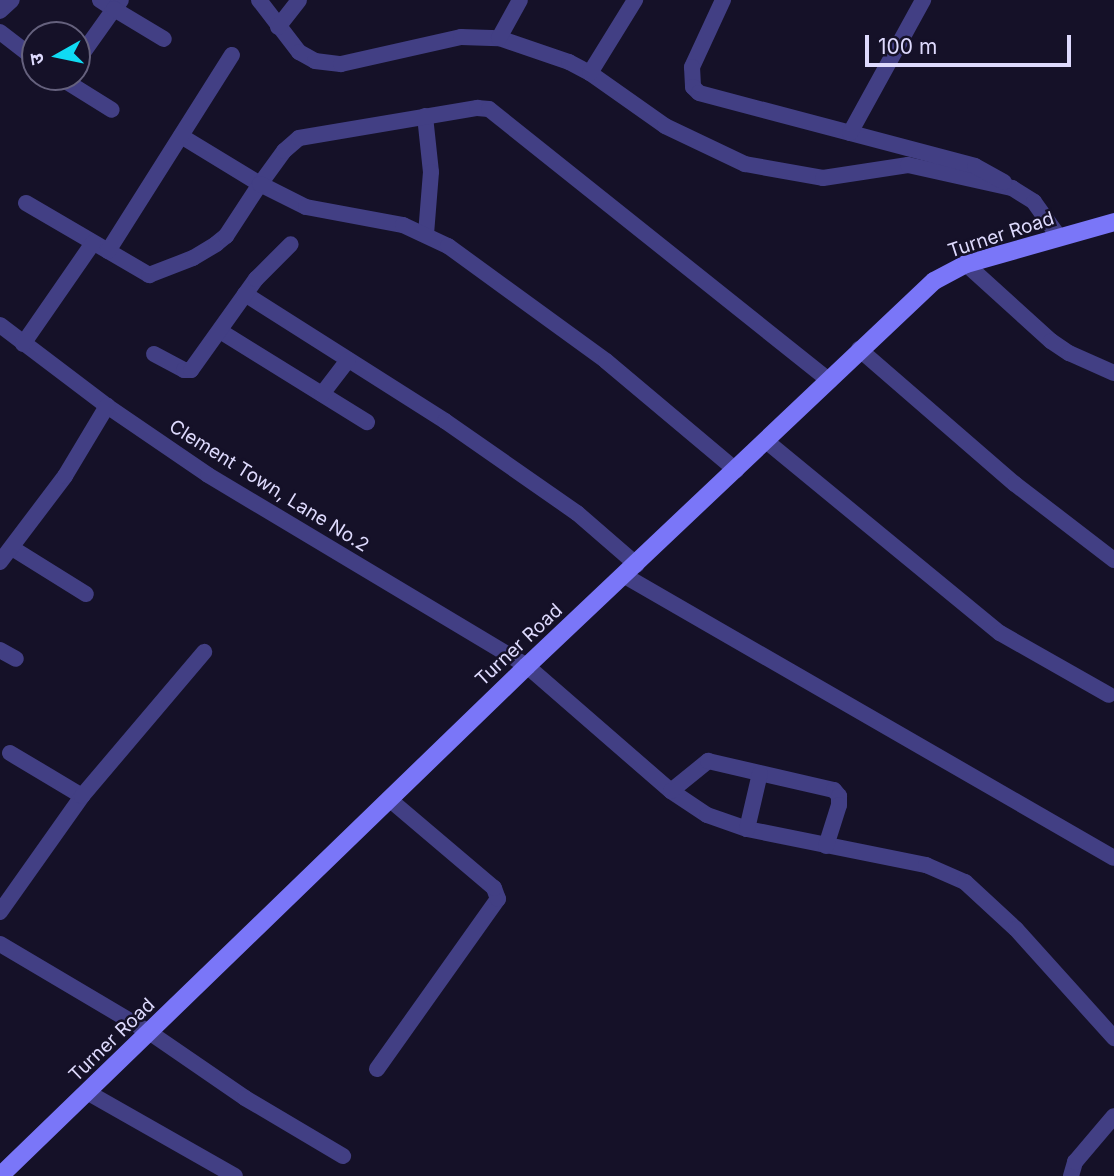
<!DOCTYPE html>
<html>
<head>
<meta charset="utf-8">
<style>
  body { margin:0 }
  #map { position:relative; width:1114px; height:1176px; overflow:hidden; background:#151128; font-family:Inter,"Noto Sans Devanagari",sans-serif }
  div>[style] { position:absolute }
  .street>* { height:16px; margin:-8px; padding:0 8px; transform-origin:8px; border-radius:8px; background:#423f84 }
  .secondary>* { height:18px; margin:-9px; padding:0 9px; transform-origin:9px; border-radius:9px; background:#7a76f8 }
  span { translate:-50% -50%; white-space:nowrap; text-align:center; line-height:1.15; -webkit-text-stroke:5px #151128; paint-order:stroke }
  .street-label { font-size:19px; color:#dedafd }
  .north { position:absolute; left:21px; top:21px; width:70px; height:70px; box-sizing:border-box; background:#151128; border:2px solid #65617d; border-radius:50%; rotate:261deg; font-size:19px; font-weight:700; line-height:28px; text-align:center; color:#dedafd }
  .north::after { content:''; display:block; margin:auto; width:24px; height:32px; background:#10dbf3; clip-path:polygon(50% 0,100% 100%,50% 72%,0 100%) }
  .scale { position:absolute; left:865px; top:35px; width:206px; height:32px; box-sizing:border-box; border:4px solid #dedafd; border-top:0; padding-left:9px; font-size:21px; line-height:24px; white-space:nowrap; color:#dedafd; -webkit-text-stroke:5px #151128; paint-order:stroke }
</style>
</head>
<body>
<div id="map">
  <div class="street">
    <i style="left:100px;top:0;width:17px;rotate:33deg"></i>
    <i style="left:114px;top:9px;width:11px;rotate:-52deg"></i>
    <i style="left:259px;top:0;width:66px;rotate:52.4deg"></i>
    <i style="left:299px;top:52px;width:18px;rotate:29deg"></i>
    <i style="left:315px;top:61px;width:26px;rotate:7deg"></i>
    <i style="left:341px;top:64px;width:123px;rotate:-12.7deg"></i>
    <i style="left:461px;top:37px;width:38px;rotate:2deg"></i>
    <i style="left:499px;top:38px;width:74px;rotate:18.9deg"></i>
    <i style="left:569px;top:62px;width:24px;rotate:28deg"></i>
    <i style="left:590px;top:73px;width:92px;rotate:35.2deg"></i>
    <i style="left:665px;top:126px;width:89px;rotate:25.4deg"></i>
    <i style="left:745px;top:164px;width:79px;rotate:10.2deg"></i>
    <i style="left:823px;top:178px;width:86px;rotate:-8.7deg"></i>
    <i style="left:908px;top:165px;width:107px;rotate:12.5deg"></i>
    <i style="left:1012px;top:188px;width:26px;rotate:32deg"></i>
    <i style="left:1034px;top:202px;width:43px;rotate:54.5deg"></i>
    <i style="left:723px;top:0;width:74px;rotate:114.8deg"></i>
    <i style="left:692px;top:67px;width:20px;rotate:87deg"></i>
    <i style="left:693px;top:87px;width:8px;rotate:45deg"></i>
    <i style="left:699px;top:93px;width:285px;rotate:14.8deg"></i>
    <i style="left:975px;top:166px;width:33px;rotate:29deg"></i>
    <i style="left:0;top:11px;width:16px;rotate:-43deg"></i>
    <i style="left:278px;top:27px;width:34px;rotate:-52deg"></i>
    <i style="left:0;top:32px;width:44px;rotate:37.6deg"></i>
    <i style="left:499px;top:38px;width:43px;rotate:-61.1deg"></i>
    <i style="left:77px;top:61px;width:64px;rotate:-54.6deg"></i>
    <i style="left:114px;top:9px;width:58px;rotate:31deg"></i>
    <i style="left:590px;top:73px;width:86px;rotate:-58.3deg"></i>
    <i style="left:59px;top:77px;width:62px;rotate:31.9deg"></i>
    <i style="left:425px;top:116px;width:56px;rotate:83.9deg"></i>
    <i style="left:431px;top:172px;width:62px;rotate:94.6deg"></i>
    <i style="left:850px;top:133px;width:152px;rotate:-61.2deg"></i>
    <i style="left:181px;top:136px;width:92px;rotate:31.3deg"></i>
    <i style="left:260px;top:184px;width:41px;rotate:-54deg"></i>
    <i style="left:284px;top:151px;width:20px;rotate:-41deg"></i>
    <i style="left:299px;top:138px;width:181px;rotate:-9.6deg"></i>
    <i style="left:477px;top:108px;width:12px;rotate:5deg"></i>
    <i style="left:489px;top:109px;width:436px;rotate:38.6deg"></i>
    <i style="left:26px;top:203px;width:143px;rotate:30.3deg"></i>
    <i style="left:149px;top:275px;width:47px;rotate:-21.1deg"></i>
    <i style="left:193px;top:258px;width:27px;rotate:-31deg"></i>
    <i style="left:216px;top:244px;width:13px;rotate:-39deg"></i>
    <i style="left:226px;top:236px;width:62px;rotate:-56.8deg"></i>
    <i style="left:260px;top:184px;width:51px;rotate:26.6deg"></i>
    <i style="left:306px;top:207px;width:99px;rotate:10.5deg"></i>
    <i style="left:403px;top:225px;width:50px;rotate:25deg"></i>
    <i style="left:448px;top:246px;width:195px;rotate:36deg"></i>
    <i style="left:606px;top:361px;width:170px;rotate:40deg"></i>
    <i style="left:108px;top:251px;width:232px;rotate:-57.7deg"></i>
    <i style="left:966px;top:264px;width:115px;rotate:42.2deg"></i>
    <i style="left:1051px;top:341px;width:22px;rotate:34deg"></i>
    <i style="left:1069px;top:353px;width:49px;rotate:24deg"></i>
    <i style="left:245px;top:294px;width:237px;rotate:32.4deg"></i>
    <i style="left:445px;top:421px;width:161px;rotate:34.9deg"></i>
    <i style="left:577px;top:513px;width:79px;rotate:40.9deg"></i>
    <i style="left:0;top:325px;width:134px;rotate:37.1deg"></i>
    <i style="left:107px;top:406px;width:122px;rotate:34.3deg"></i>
    <i style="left:208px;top:475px;width:372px;rotate:30.9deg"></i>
    <i style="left:527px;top:666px;width:191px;rotate:41deg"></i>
    <i style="left:671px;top:791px;width:43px;rotate:33.7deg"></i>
    <i style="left:707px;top:815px;width:42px;rotate:19.3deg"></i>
    <i style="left:747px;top:829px;width:183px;rotate:11.4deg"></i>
    <i style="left:926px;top:865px;width:43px;rotate:23.6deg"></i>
    <i style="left:965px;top:882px;width:69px;rotate:42.7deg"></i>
    <i style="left:1016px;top:929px;width:147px;rotate:48deg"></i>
    <i style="left:220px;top:331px;width:173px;rotate:31.8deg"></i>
    <i style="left:23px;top:344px;width:123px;rotate:-55.3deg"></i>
    <i style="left:859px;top:349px;width:206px;rotate:40.9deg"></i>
    <i style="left:1015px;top:484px;width:125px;rotate:37.5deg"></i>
    <i style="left:154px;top:354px;width:34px;rotate:28deg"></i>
    <i style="left:184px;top:370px;width:7px"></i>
    <i style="left:191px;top:370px;width:112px;rotate:-54.5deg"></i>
    <i style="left:256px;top:279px;width:49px;rotate:-45deg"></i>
    <i style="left:322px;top:394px;width:43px;rotate:-52.6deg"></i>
    <i style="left:766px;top:441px;width:303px;rotate:39.4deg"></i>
    <i style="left:1000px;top:633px;width:125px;rotate:29.6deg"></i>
    <i style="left:12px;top:548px;width:87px;rotate:31.9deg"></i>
    <i style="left:0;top:562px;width:108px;rotate:-52.9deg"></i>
    <i style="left:65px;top:476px;width:82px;rotate:-59deg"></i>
    <i style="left:625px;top:576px;width:564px;rotate:29.97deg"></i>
    <i style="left:0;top:650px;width:18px;rotate:29deg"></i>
    <i style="left:10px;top:753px;width:84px;rotate:30.8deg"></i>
    <i style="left:671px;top:791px;width:48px;rotate:-39deg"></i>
    <i style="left:708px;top:761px;width:129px;rotate:13deg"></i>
    <i style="left:834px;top:790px;width:8px;rotate:50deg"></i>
    <i style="left:839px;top:796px;width:9px;rotate:90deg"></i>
    <i style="left:839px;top:805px;width:43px;rotate:107.6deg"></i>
    <i style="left:747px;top:829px;width:57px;rotate:-76.9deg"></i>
    <i style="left:0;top:912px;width:142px;rotate:-54.7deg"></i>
    <i style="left:82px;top:796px;width:189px;rotate:-49.7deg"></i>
    <i style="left:0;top:944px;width:173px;rotate:30.6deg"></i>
    <i style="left:149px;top:1032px;width:116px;rotate:34.5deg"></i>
    <i style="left:245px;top:1098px;width:114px;rotate:30.6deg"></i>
    <i style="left:377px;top:1069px;width:209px;rotate:-54.6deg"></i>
    <i style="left:498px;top:899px;width:12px;rotate:-110deg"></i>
    <i style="left:494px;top:888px;width:138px;rotate:-139.7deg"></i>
    <i style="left:87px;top:1092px;width:170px;rotate:29.6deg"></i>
    <i style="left:1071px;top:1176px;width:15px;rotate:-74deg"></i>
    <i style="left:1075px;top:1162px;width:60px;rotate:-49.7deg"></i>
  </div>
  <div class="secondary">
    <i style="left:0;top:1176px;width:733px;rotate:-44.06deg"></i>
    <i style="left:527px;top:666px;width:560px;rotate:-43.41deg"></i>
    <i style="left:934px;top:281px;width:36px;rotate:-28deg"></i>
    <i style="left:966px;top:264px;width:154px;rotate:-15.8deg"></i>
  </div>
  <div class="street-label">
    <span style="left:1001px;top:235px;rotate:-18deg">Turner Road</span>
    <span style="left:269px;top:486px;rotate:32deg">Clement Town, Lane No.2</span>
    <span style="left:519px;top:645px;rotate:-43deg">Turner Road</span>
    <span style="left:112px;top:1040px;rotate:-44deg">Turner Road</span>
  </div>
  <div class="north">उ</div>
  <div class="scale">100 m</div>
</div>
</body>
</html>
